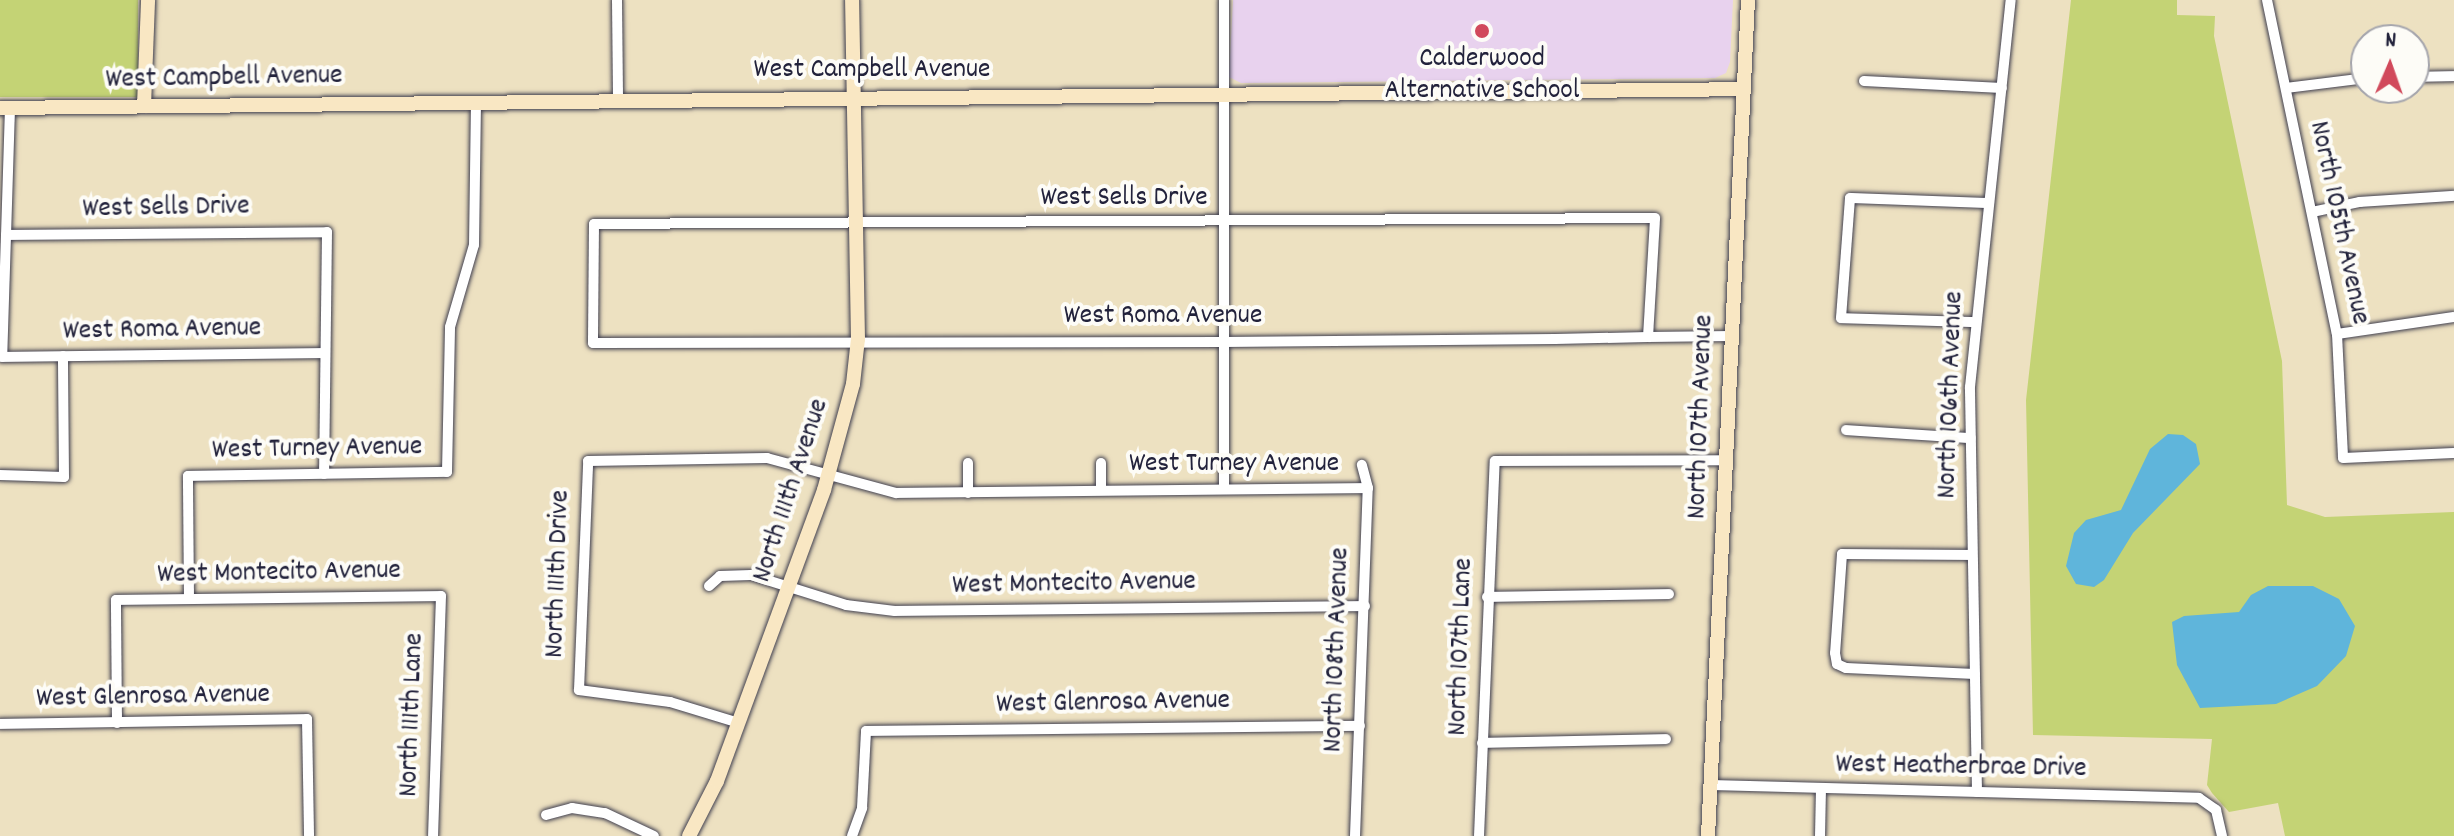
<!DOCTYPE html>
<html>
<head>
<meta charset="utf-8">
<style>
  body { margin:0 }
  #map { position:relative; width:2454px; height:836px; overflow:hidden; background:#ede1c1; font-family:Dekko,sans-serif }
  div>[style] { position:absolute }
  .built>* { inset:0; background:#e8d2ee }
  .green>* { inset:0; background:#c4d375; transform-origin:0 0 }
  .water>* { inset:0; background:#5fb5db }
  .roads { filter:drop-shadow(0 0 2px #403f4f) drop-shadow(0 0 2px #403f4f) }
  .street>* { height:10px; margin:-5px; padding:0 5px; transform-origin:5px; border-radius:5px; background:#fff }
  .secondary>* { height:14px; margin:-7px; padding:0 7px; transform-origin:7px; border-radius:7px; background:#f9e7c3 }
  .dots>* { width:22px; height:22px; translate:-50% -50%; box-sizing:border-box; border:4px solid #fdfcf7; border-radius:50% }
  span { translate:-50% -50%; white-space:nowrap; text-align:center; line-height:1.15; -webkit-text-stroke:8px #fdfcf7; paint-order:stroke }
  .poi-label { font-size:28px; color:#22223b }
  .street-label { font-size:28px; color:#22223b }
  .north { position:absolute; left:2350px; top:24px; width:80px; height:80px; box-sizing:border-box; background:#fdfcf7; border:2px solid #a5a5ac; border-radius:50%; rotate:2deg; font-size:22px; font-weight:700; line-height:32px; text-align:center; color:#22223b }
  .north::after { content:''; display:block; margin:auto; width:28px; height:36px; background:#d1495b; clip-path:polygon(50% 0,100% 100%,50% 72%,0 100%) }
</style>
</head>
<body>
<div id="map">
  <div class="built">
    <i style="clip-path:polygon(1233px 0,1733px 0,1730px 62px,1726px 73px,1715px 78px,1241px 83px,1229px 77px)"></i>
  </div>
  <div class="green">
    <i style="left:0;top:0;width:138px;height:97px"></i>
    <i style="clip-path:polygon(2071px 0,2177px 0,2177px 15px,2215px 16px,2214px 36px,2282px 361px,2287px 505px,2325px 517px,2454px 512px,2454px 836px,2285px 836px,2278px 803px,2229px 812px,2212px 793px,2207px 785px,2212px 739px,2033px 735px,2026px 400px)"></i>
  </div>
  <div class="water">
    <i style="clip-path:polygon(2168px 434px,2183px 435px,2196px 444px,2200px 464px,2133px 533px,2104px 580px,2094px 587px,2076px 584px,2066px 566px,2074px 533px,2086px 520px,2121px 510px,2150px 449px)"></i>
    <i style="clip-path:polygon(2268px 586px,2313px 586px,2339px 599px,2355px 626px,2346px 656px,2317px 686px,2276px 704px,2200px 708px,2177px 665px,2172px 622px,2184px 616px,2239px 612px,2251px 595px)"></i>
  </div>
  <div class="roads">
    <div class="street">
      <i style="left:617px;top:0;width:100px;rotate:89.4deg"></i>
      <i style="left:2267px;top:0;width:341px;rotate:78.2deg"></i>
      <i style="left:2337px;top:334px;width:124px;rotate:87.2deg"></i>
      <i style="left:2343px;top:458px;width:111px;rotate:-2.6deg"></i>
      <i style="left:2414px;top:77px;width:40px;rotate:-1.4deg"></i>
      <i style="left:1864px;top:81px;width:138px;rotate:2.9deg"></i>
      <i style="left:2286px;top:88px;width:81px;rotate:-7.1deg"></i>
      <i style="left:10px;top:108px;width:249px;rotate:91.8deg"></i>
      <i style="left:2px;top:357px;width:320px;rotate:-0.7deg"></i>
      <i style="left:2312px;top:212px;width:49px;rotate:-11.8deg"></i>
      <i style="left:2360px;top:202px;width:94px;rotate:-3.7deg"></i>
      <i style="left:6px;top:235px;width:321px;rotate:-0.5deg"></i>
      <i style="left:327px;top:232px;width:242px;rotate:90.7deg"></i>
      <i style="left:1974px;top:322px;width:133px;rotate:-178.3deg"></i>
      <i style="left:1841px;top:318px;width:120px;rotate:-85.7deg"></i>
      <i style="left:1850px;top:198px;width:138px;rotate:2.1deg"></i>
      <i style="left:2337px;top:334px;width:118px;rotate:-8.3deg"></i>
      <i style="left:1648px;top:337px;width:119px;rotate:-86.6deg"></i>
      <i style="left:1655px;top:218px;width:1061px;rotate:179.68deg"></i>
      <i style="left:594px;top:224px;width:119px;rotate:90.5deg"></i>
      <i style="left:593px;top:343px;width:630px;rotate:-0.09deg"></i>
      <i style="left:1223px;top:342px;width:332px;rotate:-0.5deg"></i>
      <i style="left:1555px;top:339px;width:93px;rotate:-1.2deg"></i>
      <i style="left:1648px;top:337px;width:83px;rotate:-0.7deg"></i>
      <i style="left:1846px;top:430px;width:125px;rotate:3.7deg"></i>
      <i style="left:1101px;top:463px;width:27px;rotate:90deg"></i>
      <i style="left:0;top:475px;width:64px;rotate:1.8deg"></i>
      <i style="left:64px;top:477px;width:121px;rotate:-90.5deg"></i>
      <i style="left:1224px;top:489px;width:489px;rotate:-90deg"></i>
      <i style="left:968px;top:493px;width:30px;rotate:-90deg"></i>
      <i style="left:1972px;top:555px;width:130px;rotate:-179.6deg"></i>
      <i style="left:1842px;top:554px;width:99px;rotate:94deg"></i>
      <i style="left:1835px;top:653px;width:11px;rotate:80deg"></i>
      <i style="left:1837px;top:664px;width:10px;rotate:24deg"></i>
      <i style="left:1846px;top:668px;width:129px;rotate:2.7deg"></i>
      <i style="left:709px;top:586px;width:15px;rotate:-42deg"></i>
      <i style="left:720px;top:576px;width:31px;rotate:-2deg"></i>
      <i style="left:751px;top:575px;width:100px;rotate:17.5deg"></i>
      <i style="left:846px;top:605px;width:49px;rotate:7deg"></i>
      <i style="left:895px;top:611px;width:470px;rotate:-0.6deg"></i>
      <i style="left:1487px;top:597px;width:182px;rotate:-0.9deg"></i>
      <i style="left:189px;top:599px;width:123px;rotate:-90.5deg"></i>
      <i style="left:188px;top:476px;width:259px;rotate:-0.9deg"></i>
      <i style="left:447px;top:472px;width:145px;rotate:-88.8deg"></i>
      <i style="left:450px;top:327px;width:85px;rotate:-73.7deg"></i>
      <i style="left:474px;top:245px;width:143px;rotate:-89.2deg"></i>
      <i style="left:117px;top:723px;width:123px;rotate:-90.5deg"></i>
      <i style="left:116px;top:600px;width:325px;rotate:-0.7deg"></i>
      <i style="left:441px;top:596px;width:240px;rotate:91.9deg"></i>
      <i style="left:739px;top:723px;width:72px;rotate:-163.1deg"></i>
      <i style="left:670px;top:702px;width:92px;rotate:-172.5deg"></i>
      <i style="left:579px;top:690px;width:229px;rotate:-87.7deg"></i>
      <i style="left:588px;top:461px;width:179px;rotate:-1deg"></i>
      <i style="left:767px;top:458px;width:134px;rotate:15.2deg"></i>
      <i style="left:896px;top:493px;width:472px;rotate:-0.6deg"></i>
      <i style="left:0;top:724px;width:307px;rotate:-0.9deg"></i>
      <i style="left:307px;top:719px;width:117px;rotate:89deg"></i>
      <i style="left:1482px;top:743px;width:184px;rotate:-1.2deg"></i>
      <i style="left:1711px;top:785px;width:488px;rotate:1.5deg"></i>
      <i style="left:2199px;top:798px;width:21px;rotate:35deg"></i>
      <i style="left:2216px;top:810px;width:27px;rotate:77deg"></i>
      <i style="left:1977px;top:792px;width:405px;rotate:-91deg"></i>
      <i style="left:1970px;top:387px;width:389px;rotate:-84deg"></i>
      <i style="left:546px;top:815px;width:27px;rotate:-15deg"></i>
      <i style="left:572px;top:808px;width:33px;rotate:9deg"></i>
      <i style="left:605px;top:813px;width:54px;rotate:25.1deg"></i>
      <i style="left:852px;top:836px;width:30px;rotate:-70deg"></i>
      <i style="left:862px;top:808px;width:77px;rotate:-87deg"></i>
      <i style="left:866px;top:731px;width:494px;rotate:-0.6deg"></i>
      <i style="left:1355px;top:836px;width:348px;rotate:-87.9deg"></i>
      <i style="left:1368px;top:488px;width:24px;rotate:-105deg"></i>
      <i style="left:1479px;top:836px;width:375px;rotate:-87.6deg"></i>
      <i style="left:1495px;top:461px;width:231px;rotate:-0.2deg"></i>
      <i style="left:1820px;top:836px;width:48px;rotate:-88.8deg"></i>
    </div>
    <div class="secondary">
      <i style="left:144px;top:106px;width:106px;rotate:-87.8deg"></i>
      <i style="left:0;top:108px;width:1744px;rotate:-0.62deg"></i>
      <i style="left:689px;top:836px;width:62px;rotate:-63deg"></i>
      <i style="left:717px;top:781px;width:310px;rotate:-69.8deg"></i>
      <i style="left:824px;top:490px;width:110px;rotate:-74.7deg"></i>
      <i style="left:853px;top:384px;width:45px;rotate:-83.7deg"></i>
      <i style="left:858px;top:339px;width:339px;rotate:-91deg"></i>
      <i style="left:1708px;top:836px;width:837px;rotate:-87.26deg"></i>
    </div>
  </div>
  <div class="dots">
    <i style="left:1482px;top:31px;background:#d1495b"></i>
  </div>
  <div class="poi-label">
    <span style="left:1482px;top:76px">Calderwood<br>Alternative School</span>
  </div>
  <div class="street-label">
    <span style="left:872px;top:71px">West Campbell Avenue</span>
    <span style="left:224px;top:79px;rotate:-1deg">West Campbell Avenue</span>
    <span style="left:1124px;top:199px">West Sells Drive</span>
    <span style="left:166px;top:209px;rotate:-1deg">West Sells Drive</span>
    <span style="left:2338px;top:223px;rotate:78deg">North 105th Avenue</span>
    <span style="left:1163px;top:317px">West Roma Avenue</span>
    <span style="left:162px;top:331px;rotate:-1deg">West Roma Avenue</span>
    <span style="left:1952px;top:395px;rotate:-88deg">North 106th Avenue</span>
    <span style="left:1702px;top:417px;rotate:-88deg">North 107th Avenue</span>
    <span style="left:317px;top:450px;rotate:-1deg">West Turney Avenue</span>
    <span style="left:1234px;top:465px">West Turney Avenue</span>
    <span style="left:792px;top:491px;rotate:-72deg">North 111th Avenue</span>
    <span style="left:279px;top:574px;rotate:-1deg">West Montecito Avenue</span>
    <span style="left:559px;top:574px;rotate:-88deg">North 111th Drive</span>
    <span style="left:1074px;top:585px;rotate:-1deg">West Montecito Avenue</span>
    <span style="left:1462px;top:647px;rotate:-88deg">North 107th Lane</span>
    <span style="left:1338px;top:650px;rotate:-88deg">North 108th Avenue</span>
    <span style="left:153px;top:698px;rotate:-1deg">West Glenrosa Avenue</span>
    <span style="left:1113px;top:704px;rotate:-1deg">West Glenrosa Avenue</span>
    <span style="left:413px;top:715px;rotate:-88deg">North 111th Lane</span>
    <span style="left:1961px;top:768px;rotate:1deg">West Heatherbrae Drive</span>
  </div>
  <div class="north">N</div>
</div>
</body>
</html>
